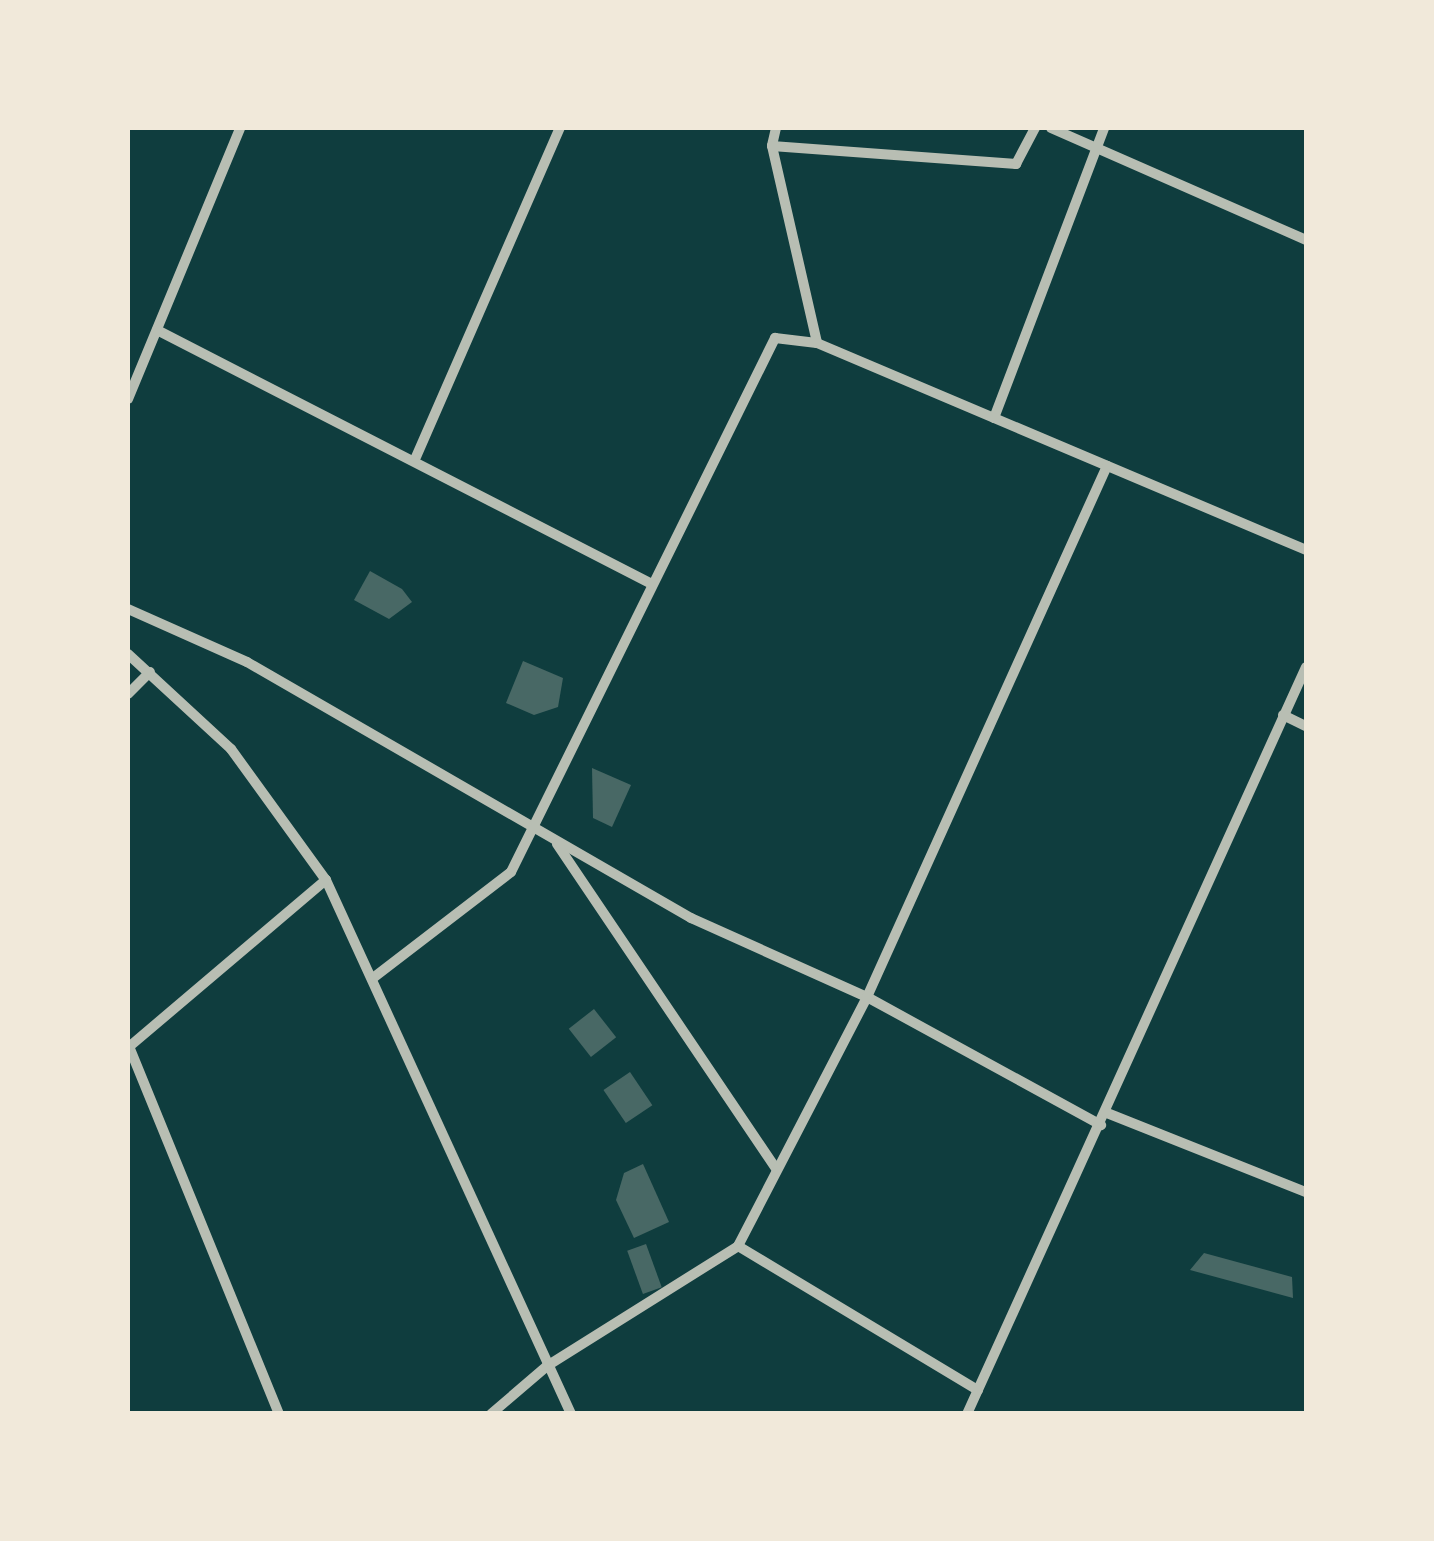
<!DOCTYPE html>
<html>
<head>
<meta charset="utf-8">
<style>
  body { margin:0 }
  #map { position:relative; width:1434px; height:1541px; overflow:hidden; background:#0f3d3e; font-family:"Noto Sans",sans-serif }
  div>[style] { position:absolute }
  .building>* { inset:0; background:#486865; transform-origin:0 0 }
  .minor>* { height:10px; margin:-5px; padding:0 5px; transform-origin:5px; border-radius:5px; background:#b8beb3 }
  span { translate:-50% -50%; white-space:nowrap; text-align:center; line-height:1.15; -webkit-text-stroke:8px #f1e9da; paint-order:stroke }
  .frame { position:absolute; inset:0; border:130px solid #f1e9da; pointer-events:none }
</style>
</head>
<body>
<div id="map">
  <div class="building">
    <i style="clip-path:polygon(370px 571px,402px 589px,412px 602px,389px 619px,354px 600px)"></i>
    <i style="clip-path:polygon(523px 661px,563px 678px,558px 707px,534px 715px,506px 703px)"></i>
    <i style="clip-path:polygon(592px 768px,631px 785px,612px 827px,593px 818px)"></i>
    <i style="left:594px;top:1009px;width:36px;height:32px;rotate:52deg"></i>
    <i style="left:630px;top:1072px;width:40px;height:32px;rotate:56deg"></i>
    <i style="clip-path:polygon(643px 1164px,669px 1222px,634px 1238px,616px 1200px,624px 1173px)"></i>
    <i style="left:646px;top:1244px;width:46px;height:20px;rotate:70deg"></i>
    <i style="clip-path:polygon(1204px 1253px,1292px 1277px,1293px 1298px,1190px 1270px)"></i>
  </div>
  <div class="minor">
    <i style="left:776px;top:128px;width:18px;rotate:103deg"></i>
    <i style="left:772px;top:146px;width:202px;rotate:77.1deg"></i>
    <i style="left:1051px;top:128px;width:279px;rotate:23.7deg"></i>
    <i style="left:772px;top:146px;width:245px;rotate:4.2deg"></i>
    <i style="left:1016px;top:164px;width:41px;rotate:-62.2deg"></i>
    <i style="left:157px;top:330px;width:554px;rotate:27.17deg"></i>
    <i style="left:128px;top:399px;width:293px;rotate:-67.5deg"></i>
    <i style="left:994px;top:418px;width:310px;rotate:-69.2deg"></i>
    <i style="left:416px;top:457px;width:359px;rotate:-66.4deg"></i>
    <i style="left:128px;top:609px;width:130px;rotate:24deg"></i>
    <i style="left:247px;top:662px;width:513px;rotate:29.97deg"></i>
    <i style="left:691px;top:918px;width:193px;rotate:24.2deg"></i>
    <i style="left:867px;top:997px;width:267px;rotate:28.7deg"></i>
    <i style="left:128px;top:654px;width:140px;rotate:42.7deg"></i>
    <i style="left:231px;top:749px;width:162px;rotate:54.1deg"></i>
    <i style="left:326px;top:880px;width:588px;rotate:65.35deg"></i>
    <i style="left:128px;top:694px;width:31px;rotate:-45deg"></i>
    <i style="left:1283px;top:715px;width:25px;rotate:26deg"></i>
    <i style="left:557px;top:844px;width:393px;rotate:56deg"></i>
    <i style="left:373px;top:978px;width:174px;rotate:-37.5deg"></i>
    <i style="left:511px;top:872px;width:596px;rotate:-63.69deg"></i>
    <i style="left:775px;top:338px;width:42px;rotate:6.8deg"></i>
    <i style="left:817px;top:343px;width:531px;rotate:22.94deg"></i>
    <i style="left:128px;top:1044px;width:400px;rotate:67.8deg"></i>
    <i style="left:130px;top:1046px;width:257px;rotate:-40.3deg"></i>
    <i style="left:1107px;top:1113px;width:214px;rotate:21.7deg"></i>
    <i style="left:738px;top:1246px;width:280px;rotate:31deg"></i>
    <i style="left:491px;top:1414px;width:74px;rotate:-40.6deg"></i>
    <i style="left:547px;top:1366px;width:226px;rotate:-32.1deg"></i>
    <i style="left:738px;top:1246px;width:280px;rotate:-62.6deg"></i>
    <i style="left:867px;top:997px;width:583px;rotate:-65.68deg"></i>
    <i style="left:967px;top:1414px;width:820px;rotate:-65.59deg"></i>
  </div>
  <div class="frame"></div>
</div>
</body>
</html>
